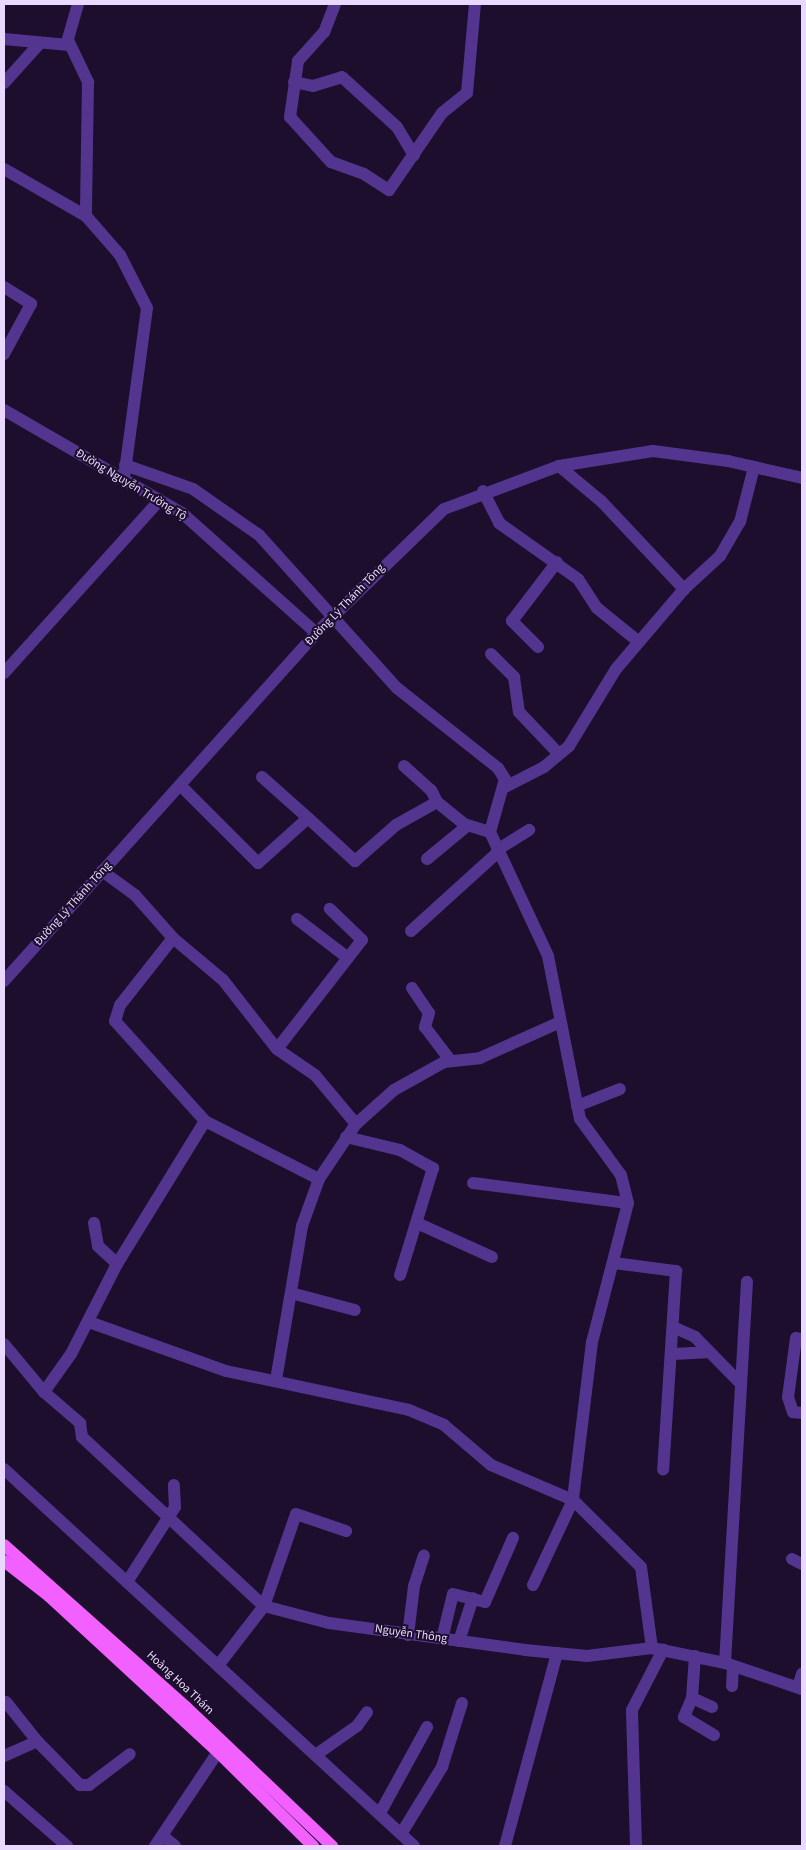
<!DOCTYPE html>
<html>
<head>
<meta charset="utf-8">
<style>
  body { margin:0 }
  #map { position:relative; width:806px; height:1850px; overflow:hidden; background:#1c0e2c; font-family:"Source Sans 3",sans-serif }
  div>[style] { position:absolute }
  .minor>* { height:12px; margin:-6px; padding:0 6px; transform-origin:6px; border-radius:6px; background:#53358f }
  .major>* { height:12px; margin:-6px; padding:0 6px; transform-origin:6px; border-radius:6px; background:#f260ff }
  span { translate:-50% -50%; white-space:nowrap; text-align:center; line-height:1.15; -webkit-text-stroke:4px #1c0e2c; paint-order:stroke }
  .street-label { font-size:12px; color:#e9d9ff }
  .frame { position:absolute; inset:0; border:5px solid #e9d9ff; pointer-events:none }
</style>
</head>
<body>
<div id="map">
  <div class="minor">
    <i style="left:78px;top:4px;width:37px;rotate:106deg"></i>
    <i style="left:68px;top:40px;width:47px;rotate:64.5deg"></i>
    <i style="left:88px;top:82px;width:134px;rotate:90.9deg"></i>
    <i style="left:86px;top:216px;width:52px;rotate:48.9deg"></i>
    <i style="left:120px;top:255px;width:59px;rotate:63deg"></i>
    <i style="left:147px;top:308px;width:172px;rotate:97.7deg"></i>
    <i style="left:335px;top:4px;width:30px;rotate:111deg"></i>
    <i style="left:324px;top:32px;width:39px;rotate:132deg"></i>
    <i style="left:298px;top:61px;width:57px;rotate:98.1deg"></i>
    <i style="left:290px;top:117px;width:61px;rotate:47.7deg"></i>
    <i style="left:331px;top:162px;width:35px;rotate:20deg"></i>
    <i style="left:364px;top:174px;width:30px;rotate:33deg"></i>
    <i style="left:389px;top:190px;width:93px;rotate:-55.5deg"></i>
    <i style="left:442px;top:113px;width:32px;rotate:-39deg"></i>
    <i style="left:467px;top:93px;width:89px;rotate:-84.9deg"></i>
    <i style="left:4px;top:39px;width:65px;rotate:5.3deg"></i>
    <i style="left:294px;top:82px;width:19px;rotate:12deg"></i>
    <i style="left:313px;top:86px;width:30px;rotate:-17deg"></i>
    <i style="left:342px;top:77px;width:74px;rotate:42.3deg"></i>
    <i style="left:397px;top:127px;width:33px;rotate:59deg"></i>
    <i style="left:4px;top:83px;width:54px;rotate:-48deg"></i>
    <i style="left:4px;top:169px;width:95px;rotate:29.8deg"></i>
    <i style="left:4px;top:287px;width:32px;rotate:32deg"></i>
    <i style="left:31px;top:304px;width:57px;rotate:118.4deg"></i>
    <i style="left:4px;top:410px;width:206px;rotate:30.1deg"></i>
    <i style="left:182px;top:513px;width:180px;rotate:41.8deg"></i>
    <i style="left:125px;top:465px;width:72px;rotate:19.4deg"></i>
    <i style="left:193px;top:489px;width:80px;rotate:34.9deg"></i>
    <i style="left:259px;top:535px;width:206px;rotate:48deg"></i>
    <i style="left:397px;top:688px;width:129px;rotate:38.4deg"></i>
    <i style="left:498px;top:768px;width:13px;rotate:58deg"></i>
    <i style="left:505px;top:779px;width:55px;rotate:105.8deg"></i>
    <i style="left:490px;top:832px;width:137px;rotate:64.9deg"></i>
    <i style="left:548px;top:956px;width:166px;rotate:78.9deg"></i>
    <i style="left:580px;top:1119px;width:69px;rotate:53.8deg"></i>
    <i style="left:621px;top:1175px;width:29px;rotate:76deg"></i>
    <i style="left:628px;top:1203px;width:144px;rotate:104.5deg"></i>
    <i style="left:592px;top:1342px;width:159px;rotate:96.9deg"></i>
    <i style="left:573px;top:1500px;width:95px;rotate:44.6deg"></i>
    <i style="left:641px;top:1567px;width:82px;rotate:82.3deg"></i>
    <i style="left:559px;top:466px;width:56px;rotate:39.9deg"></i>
    <i style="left:602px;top:502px;width:120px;rotate:46.7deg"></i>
    <i style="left:483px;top:491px;width:36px;rotate:63deg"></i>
    <i style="left:499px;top:523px;width:97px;rotate:35.3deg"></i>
    <i style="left:578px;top:579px;width:35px;rotate:57deg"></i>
    <i style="left:597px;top:608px;width:54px;rotate:39deg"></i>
    <i style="left:538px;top:647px;width:37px;rotate:-135deg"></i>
    <i style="left:512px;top:621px;width:74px;rotate:-52.7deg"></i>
    <i style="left:491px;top:654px;width:33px;rotate:45deg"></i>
    <i style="left:514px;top:677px;width:35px;rotate:82deg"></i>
    <i style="left:519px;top:712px;width:58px;rotate:46.4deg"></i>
    <i style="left:4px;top:673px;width:233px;rotate:-48deg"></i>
    <i style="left:404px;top:766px;width:36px;rotate:42deg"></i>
    <i style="left:431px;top:790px;width:13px;rotate:63deg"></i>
    <i style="left:262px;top:777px;width:62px;rotate:41.7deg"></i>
    <i style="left:181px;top:786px;width:109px;rotate:45deg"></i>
    <i style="left:258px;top:863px;width:67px;rotate:-42deg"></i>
    <i style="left:308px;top:818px;width:64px;rotate:42.5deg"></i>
    <i style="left:355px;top:861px;width:55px;rotate:-41.3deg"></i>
    <i style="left:396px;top:825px;width:47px;rotate:-29.3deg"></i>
    <i style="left:437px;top:802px;width:35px;rotate:39deg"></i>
    <i style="left:464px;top:824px;width:27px;rotate:17deg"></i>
    <i style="left:505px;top:787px;width:44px;rotate:-27.1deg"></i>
    <i style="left:544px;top:767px;width:33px;rotate:-40deg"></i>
    <i style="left:569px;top:746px;width:90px;rotate:-58.6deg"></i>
    <i style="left:616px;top:669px;width:105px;rotate:-49.6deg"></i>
    <i style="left:684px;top:589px;width:49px;rotate:-42.5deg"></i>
    <i style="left:720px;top:556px;width:39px;rotate:-60deg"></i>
    <i style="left:740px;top:522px;width:57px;rotate:-75.7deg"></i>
    <i style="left:497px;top:850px;width:38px;rotate:-32deg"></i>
    <i style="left:427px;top:859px;width:52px;rotate:-39.5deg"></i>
    <i style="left:102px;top:871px;width:41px;rotate:36deg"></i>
    <i style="left:135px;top:895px;width:57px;rotate:48.5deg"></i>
    <i style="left:173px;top:938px;width:65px;rotate:40deg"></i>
    <i style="left:223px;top:980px;width:88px;rotate:52deg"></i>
    <i style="left:277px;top:1049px;width:46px;rotate:34.4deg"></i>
    <i style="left:315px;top:1075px;width:64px;rotate:50.1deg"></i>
    <i style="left:297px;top:919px;width:64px;rotate:37.4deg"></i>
    <i style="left:411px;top:931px;width:118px;rotate:-42.2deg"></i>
    <i style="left:173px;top:938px;width:85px;rotate:128.3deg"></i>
    <i style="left:120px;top:1005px;width:17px;rotate:107deg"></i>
    <i style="left:115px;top:1021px;width:135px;rotate:48deg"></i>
    <i style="left:205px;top:1121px;width:128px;rotate:27deg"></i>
    <i style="left:4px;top:981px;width:467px;rotate:-48.1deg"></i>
    <i style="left:316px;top:633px;width:178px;rotate:-44.1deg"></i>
    <i style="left:444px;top:509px;width:123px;rotate:-20.5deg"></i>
    <i style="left:559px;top:466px;width:95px;rotate:-9.1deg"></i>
    <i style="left:653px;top:451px;width:76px;rotate:7.6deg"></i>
    <i style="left:728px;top:461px;width:76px;rotate:12.9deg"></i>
    <i style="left:412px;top:988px;width:30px;rotate:56deg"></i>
    <i style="left:429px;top:1013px;width:15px;rotate:106deg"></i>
    <i style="left:425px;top:1027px;width:41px;rotate:52.9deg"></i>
    <i style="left:277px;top:1049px;width:138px;rotate:-52.1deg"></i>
    <i style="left:362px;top:940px;width:45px;rotate:-135.9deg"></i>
    <i style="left:577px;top:1106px;width:46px;rotate:-21.6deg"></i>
    <i style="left:205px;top:1121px;width:168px;rotate:121.6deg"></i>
    <i style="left:117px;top:1264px;width:101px;rotate:117.1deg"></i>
    <i style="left:71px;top:1354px;width:47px;rotate:125.4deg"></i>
    <i style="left:44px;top:1392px;width:48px;rotate:40.7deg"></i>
    <i style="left:80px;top:1423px;width:14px;rotate:82deg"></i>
    <i style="left:82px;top:1437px;width:248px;rotate:42.9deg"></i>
    <i style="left:264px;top:1606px;width:67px;rotate:14.7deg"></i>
    <i style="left:329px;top:1623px;width:198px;rotate:7.8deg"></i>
    <i style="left:525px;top:1650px;width:62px;rotate:5.5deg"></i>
    <i style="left:587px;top:1656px;width:65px;rotate:-7deg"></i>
    <i style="left:652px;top:1648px;width:75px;rotate:11.6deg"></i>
    <i style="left:725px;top:1663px;width:81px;rotate:18.7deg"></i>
    <i style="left:346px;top:1137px;width:56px;rotate:13.5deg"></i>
    <i style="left:400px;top:1150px;width:38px;rotate:29deg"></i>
    <i style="left:433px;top:1168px;width:112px;rotate:107.1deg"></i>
    <i style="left:473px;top:1183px;width:156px;rotate:7.4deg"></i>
    <i style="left:94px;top:1223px;width:23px;rotate:80deg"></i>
    <i style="left:98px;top:1246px;width:26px;rotate:43deg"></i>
    <i style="left:419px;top:1224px;width:80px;rotate:24.3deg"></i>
    <i style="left:614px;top:1263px;width:63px;rotate:7.4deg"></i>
    <i style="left:676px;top:1271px;width:199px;rotate:93.7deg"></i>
    <i style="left:291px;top:1293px;width:66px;rotate:14.9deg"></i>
    <i style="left:89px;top:1322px;width:145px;rotate:19.7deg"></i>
    <i style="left:226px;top:1371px;width:187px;rotate:12deg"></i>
    <i style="left:409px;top:1410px;width:38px;rotate:23deg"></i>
    <i style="left:444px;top:1425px;width:62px;rotate:40.4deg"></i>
    <i style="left:491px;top:1465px;width:89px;rotate:23.1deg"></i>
    <i style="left:573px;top:1500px;width:94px;rotate:115.2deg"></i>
    <i style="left:673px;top:1327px;width:24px;rotate:24deg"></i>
    <i style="left:695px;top:1337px;width:66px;rotate:45.6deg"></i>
    <i style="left:802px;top:1339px;width:6px;rotate:-171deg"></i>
    <i style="left:796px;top:1338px;width:60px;rotate:97.7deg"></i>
    <i style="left:788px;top:1397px;width:16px;rotate:72deg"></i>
    <i style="left:793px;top:1412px;width:9px;rotate:6deg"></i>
    <i style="left:4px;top:1344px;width:62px;rotate:50.2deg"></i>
    <i style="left:673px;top:1354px;width:34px;rotate:-3deg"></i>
    <i style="left:276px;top:1380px;width:156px;rotate:-80.4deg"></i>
    <i style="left:302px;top:1226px;width:50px;rotate:-70.1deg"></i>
    <i style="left:319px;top:1179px;width:66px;rotate:-56.1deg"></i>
    <i style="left:356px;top:1124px;width:51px;rotate:-41.8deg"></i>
    <i style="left:394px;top:1090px;width:57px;rotate:-29.2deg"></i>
    <i style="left:444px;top:1062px;width:36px;rotate:-6deg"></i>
    <i style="left:480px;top:1058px;width:88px;rotate:-24.2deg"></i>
    <i style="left:4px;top:1469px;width:557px;rotate:42.6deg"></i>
    <i style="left:792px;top:1559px;width:11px;rotate:27deg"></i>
    <i style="left:127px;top:1582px;width:89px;rotate:-57.4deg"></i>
    <i style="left:175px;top:1507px;width:22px;rotate:-93deg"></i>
    <i style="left:408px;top:1635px;width:49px;rotate:-83deg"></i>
    <i style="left:414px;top:1586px;width:32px;rotate:-72deg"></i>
    <i style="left:442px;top:1639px;width:46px;rotate:-76.3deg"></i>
    <i style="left:453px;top:1594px;width:33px;rotate:14deg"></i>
    <i style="left:485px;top:1602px;width:70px;rotate:-66.4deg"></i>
    <i style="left:459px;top:1641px;width:45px;rotate:-72deg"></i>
    <i style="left:695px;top:1656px;width:42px;rotate:94.1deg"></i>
    <i style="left:692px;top:1698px;width:21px;rotate:113deg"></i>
    <i style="left:684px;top:1717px;width:35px;rotate:31deg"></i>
    <i style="left:220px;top:1663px;width:72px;rotate:-52.3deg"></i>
    <i style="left:264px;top:1606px;width:97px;rotate:-70.8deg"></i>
    <i style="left:296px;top:1514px;width:53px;rotate:18.8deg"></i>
    <i style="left:725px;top:1663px;width:382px;rotate:-86.7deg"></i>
    <i style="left:732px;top:1686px;width:20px;rotate:-87deg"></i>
    <i style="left:798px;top:1687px;width:14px;rotate:-73deg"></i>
    <i style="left:692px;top:1698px;width:22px;rotate:24deg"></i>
    <i style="left:6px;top:1702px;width:50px;rotate:51.5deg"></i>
    <i style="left:317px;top:1754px;width:49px;rotate:-35deg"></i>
    <i style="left:357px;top:1726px;width:17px;rotate:-54deg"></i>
    <i style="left:4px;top:1756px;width:36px;rotate:-24deg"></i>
    <i style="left:37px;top:1741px;width:62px;rotate:45.7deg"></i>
    <i style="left:80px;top:1785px;width:9px"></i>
    <i style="left:89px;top:1785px;width:51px;rotate:-37.1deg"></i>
    <i style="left:4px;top:1791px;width:84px;rotate:41.1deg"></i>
    <i style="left:380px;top:1813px;width:98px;rotate:-61.3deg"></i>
    <i style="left:401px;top:1834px;width:79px;rotate:-58.5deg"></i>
    <i style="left:442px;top:1767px;width:67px;rotate:-72.6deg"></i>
    <i style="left:164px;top:1837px;width:14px;rotate:39deg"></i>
    <i style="left:155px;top:1846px;width:113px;rotate:-56.2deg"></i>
    <i style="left:505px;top:1846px;width:200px;rotate:-74.9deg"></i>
    <i style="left:636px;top:1846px;width:136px;rotate:-91.7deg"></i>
    <i style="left:632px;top:1710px;width:68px;rotate:-62.7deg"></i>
  </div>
  <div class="major">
    <i style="left:4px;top:1545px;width:244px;rotate:41.7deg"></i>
    <i style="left:186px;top:1707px;width:202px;rotate:43.6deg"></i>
    <i style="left:4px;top:1561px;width:57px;rotate:37.9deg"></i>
    <i style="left:49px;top:1596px;width:230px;rotate:42.7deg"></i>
    <i style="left:218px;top:1752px;width:134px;rotate:44.7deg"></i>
  </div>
  <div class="street-label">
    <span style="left:131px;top:485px;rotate:31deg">Đường Nguyễn Trường Tộ</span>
    <span style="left:345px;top:605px;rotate:-46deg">Đường Lý Thánh Tông</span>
    <span style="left:73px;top:904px;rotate:-48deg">Đường Lý Thánh Tông</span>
    <span style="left:411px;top:1634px;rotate:8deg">Nguyễn Thông</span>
    <span style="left:180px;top:1683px;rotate:43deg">Hoàng Hoa Thám</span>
  </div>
  <div class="frame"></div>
</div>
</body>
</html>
